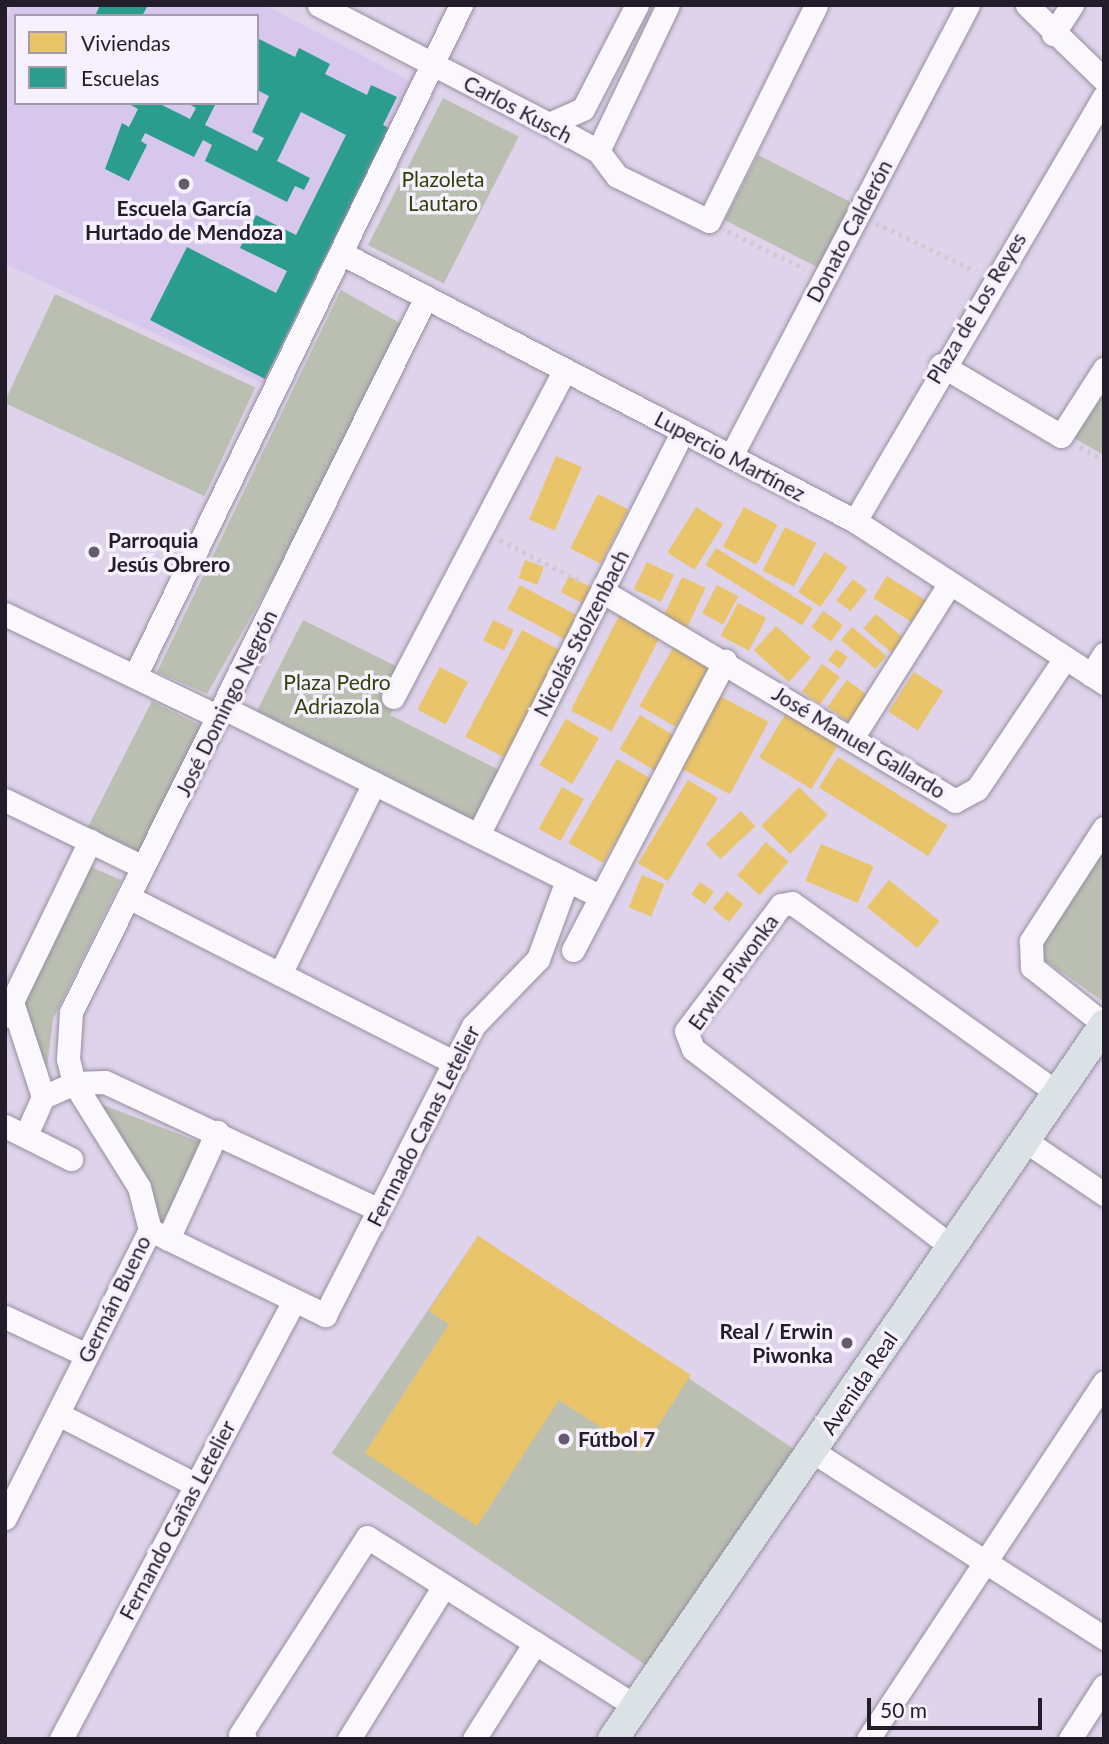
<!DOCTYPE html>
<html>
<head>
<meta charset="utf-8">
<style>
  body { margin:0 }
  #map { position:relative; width:1109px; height:1744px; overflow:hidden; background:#ded3ea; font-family:Lato,sans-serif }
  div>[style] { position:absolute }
  .built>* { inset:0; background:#d8c7ec }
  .green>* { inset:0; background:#babfb2; transform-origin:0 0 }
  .homes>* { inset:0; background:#e9c46a; transform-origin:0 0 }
  .schools>* { inset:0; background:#2a9d8f }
  .path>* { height:4.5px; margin-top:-2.25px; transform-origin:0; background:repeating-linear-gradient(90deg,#cecad1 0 3.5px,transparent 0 8.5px) }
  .roads { filter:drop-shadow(0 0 2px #968ea0) drop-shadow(0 0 2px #968ea0) }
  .minor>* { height:23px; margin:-11.5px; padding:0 11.5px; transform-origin:11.5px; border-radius:11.5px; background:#faf8fc }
  .major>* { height:30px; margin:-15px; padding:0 15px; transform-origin:15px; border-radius:15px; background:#dbe2e5 }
  .dots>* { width:19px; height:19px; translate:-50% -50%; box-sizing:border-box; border:4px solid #f7f1fe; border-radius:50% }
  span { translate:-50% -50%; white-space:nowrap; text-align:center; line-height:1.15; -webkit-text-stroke:7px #f7f1fe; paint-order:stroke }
  .street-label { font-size:21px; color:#231c2b }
  .park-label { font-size:21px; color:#30400b }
  .poi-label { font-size:21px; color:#231c2b; font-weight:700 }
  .left { translate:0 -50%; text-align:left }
  .right { translate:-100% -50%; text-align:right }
  .frame { position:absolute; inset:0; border:7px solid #231c2b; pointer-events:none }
  .legend { position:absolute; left:14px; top:14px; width:245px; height:91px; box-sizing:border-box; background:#f7f1fe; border:2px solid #a29caa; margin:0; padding:9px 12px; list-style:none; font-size:21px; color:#231c2b }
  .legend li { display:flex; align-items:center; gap:14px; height:35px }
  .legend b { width:35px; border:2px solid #a29caa }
  .scale { position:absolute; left:867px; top:1698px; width:175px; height:32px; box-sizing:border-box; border:4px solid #231c2b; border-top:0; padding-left:9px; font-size:21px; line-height:24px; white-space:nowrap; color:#231c2b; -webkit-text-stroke:5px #f7f1fe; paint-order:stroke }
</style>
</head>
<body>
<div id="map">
  <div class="built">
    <i style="clip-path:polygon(evenodd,12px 5px,265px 5px,414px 83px,264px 384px,5px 264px,5px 21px,12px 5px,16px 16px,257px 16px,257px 103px,16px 103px,16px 16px)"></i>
  </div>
  <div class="green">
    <i style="left:443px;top:98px;width:85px;height:165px;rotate:27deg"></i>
    <i style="left:758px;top:155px;width:108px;height:73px;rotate:27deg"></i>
    <i style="clip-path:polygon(341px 290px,414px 331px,207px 694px,157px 672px)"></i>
    <i style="left:55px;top:294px;width:221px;height:120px;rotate:25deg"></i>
    <i style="clip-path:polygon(1104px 363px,1104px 455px,1058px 429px)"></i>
    <i style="clip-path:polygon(303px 620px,410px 673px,414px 668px,390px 715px,501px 771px,475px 822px,257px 711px)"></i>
    <i style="left:152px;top:701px;width:59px;height:141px;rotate:27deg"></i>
    <i style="clip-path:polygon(1104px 844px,1104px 1002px,1036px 954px)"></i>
    <i style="clip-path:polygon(86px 865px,121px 880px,53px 1019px,47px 1068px,21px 1002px)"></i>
    <i style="clip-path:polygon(90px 1100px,202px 1143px,160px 1228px)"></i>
    <i style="left:478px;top:1236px;width:386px;height:262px;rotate:34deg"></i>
  </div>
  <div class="homes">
    <i style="left:556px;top:456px;width:28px;height:69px;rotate:23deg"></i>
    <i style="left:598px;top:494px;width:34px;height:61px;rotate:27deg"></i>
    <i style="left:696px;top:507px;width:32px;height:54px;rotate:32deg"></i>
    <i style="left:744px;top:507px;width:38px;height:45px;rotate:28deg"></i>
    <i style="left:785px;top:527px;width:35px;height:49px;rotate:27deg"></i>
    <i style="left:716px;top:548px;width:114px;height:20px;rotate:32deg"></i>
    <i style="left:825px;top:552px;width:27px;height:48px;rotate:34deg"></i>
    <i style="left:525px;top:560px;width:20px;height:19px;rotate:20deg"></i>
    <i style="left:647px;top:562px;width:30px;height:30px;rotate:26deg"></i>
    <i style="left:569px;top:576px;width:25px;height:18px;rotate:27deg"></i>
    <i style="left:887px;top:576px;width:51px;height:26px;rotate:32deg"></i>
    <i style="left:682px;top:577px;width:26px;height:43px;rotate:25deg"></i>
    <i style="left:853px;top:579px;width:18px;height:27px;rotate:38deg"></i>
    <i style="left:520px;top:585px;width:70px;height:27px;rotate:28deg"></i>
    <i style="left:717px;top:585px;width:24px;height:32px;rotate:28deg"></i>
    <i style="left:738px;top:603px;width:32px;height:37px;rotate:28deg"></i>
    <i style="left:622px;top:610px;width:46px;height:113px;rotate:27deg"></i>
    <i style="left:823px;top:611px;width:24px;height:20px;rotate:35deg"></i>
    <i style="left:876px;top:614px;width:37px;height:19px;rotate:41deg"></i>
    <i style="left:493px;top:620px;width:23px;height:23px;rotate:25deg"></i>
    <i style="left:776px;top:626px;width:47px;height:33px;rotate:42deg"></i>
    <i style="left:852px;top:627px;width:45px;height:17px;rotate:40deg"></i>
    <i style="left:522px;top:630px;width:44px;height:121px;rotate:28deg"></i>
    <i style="left:677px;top:641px;width:42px;height:75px;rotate:30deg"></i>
    <i style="left:836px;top:649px;width:14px;height:14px;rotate:34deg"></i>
    <i style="left:822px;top:664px;width:22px;height:34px;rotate:36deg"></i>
    <i style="left:440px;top:667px;width:32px;height:48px;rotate:28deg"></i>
    <i style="left:914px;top:672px;width:35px;height:47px;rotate:33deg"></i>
    <i style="left:847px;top:680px;width:31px;height:33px;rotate:36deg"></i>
    <i style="left:720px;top:696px;width:55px;height:82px;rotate:28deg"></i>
    <i style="left:786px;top:713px;width:61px;height:52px;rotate:31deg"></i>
    <i style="left:640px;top:715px;width:44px;height:40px;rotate:31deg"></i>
    <i style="left:566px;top:719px;width:38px;height:53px;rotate:30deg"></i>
    <i style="left:838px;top:757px;width:129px;height:36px;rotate:32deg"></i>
    <i style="left:617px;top:759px;width:40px;height:97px;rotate:30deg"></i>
    <i style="left:688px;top:780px;width:35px;height:97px;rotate:31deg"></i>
    <i style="left:562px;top:787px;width:25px;height:48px;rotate:29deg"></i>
    <i style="left:799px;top:787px;width:40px;height:54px;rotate:44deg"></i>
    <i style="left:741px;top:811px;width:21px;height:48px;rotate:47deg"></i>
    <i style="left:766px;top:842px;width:30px;height:44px;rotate:41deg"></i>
    <i style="left:821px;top:844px;width:57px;height:40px;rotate:23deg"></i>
    <i style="left:642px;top:875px;width:24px;height:35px;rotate:22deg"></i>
    <i style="left:889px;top:880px;width:65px;height:35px;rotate:39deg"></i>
    <i style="left:700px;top:882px;width:17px;height:15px;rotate:36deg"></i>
    <i style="left:727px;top:891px;width:21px;height:23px;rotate:39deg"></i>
    <i style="clip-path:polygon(478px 1236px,691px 1375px,640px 1453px,559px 1400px,477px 1526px,365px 1453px,449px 1324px,429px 1311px)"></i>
  </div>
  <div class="schools">
    <i style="clip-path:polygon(100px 5px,148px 5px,142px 16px,95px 16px)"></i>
    <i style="clip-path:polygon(257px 38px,295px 57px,299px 48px,330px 64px,325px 74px,367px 95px,371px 85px,397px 97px,383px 125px,389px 128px,265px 379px,150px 320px,187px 247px,276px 293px,287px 271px,240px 248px,256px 215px,296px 235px,346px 135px,301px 112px,277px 161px,310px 178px,304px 190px,295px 186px,287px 202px,205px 161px,212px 145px,203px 140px,194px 157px,145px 133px,141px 141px,147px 145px,129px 181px,105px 169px,122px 123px,129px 127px,138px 109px,127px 103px,158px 103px,190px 119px,196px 108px,187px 103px,216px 103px,205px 125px,257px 151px,264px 138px,252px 132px,269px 96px,257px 90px)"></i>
  </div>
  <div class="path">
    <i style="left:876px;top:223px;width:111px;rotate:25.6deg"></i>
    <i style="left:728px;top:231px;width:86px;rotate:26.3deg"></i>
    <i style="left:1080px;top:447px;width:27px;rotate:28deg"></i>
    <i style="left:500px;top:540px;width:92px;rotate:27.1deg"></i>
  </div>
  <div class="roads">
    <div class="minor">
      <i style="left:319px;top:5px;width:259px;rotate:27.4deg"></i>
      <i style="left:549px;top:124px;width:56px;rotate:28.9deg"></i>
      <i style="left:598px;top:151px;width:31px;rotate:53deg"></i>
      <i style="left:617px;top:176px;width:102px;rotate:26.1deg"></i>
      <i style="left:709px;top:221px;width:241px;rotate:-63.6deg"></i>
      <i style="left:1027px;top:5px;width:107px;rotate:44.2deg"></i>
      <i style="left:1053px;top:34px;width:35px;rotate:-57deg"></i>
      <i style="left:549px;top:124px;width:37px;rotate:-24deg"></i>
      <i style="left:583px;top:109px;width:117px;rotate:-62.6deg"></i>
      <i style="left:598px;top:151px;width:162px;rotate:-64.4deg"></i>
      <i style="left:341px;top:253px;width:580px;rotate:27.54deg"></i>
      <i style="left:855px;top:521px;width:297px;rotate:33deg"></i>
      <i style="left:941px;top:365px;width:139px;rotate:30.6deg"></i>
      <i style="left:1061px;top:436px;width:80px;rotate:-57.3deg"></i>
      <i style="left:731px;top:456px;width:509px;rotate:-62.28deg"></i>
      <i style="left:855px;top:521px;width:492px;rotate:-59.6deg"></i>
      <i style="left:602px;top:591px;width:411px;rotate:30.7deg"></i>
      <i style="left:955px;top:801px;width:25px;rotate:-29deg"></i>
      <i style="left:977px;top:789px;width:158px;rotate:-56.1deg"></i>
      <i style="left:5px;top:614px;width:237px;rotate:25.7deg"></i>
      <i style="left:1091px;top:675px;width:25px;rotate:-58deg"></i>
      <i style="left:135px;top:676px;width:746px;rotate:-64.09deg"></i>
      <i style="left:393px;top:697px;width:369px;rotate:-62.3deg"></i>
      <i style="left:224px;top:708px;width:420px;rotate:26.6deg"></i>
      <i style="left:852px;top:738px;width:183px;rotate:-57.7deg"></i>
      <i style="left:5px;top:800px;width:153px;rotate:25.9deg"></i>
      <i style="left:1104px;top:828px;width:135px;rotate:122.9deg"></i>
      <i style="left:1031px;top:941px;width:26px;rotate:88deg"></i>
      <i style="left:1032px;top:967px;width:92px;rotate:38.4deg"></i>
      <i style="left:478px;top:835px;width:453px;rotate:-63.1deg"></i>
      <i style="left:128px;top:897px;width:367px;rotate:26.9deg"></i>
      <i style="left:573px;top:950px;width:327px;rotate:-62.3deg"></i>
      <i style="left:280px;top:974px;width:213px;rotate:-63.8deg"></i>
      <i style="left:12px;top:1002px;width:100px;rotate:71.9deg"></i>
      <i style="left:5px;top:1016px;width:195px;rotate:-64.1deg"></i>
      <i style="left:5px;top:1126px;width:74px;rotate:26.6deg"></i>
      <i style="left:26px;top:1135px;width:42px;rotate:-65.9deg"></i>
      <i style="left:43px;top:1097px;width:34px;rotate:-24deg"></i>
      <i style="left:74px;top:1083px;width:31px;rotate:-2deg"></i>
      <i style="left:105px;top:1082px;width:302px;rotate:25deg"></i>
      <i style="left:1024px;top:1140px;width:97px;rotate:34deg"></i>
      <i style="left:150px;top:1230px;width:195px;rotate:25.9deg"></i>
      <i style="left:325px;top:1315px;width:325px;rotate:-62.9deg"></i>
      <i style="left:473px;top:1026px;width:93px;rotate:-45.9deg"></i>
      <i style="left:538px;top:959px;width:84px;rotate:-69.8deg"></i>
      <i style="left:168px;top:1239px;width:118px;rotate:-65.4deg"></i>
      <i style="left:952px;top:1247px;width:326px;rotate:-142.6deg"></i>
      <i style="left:693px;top:1049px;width:19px;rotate:-111deg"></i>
      <i style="left:686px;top:1031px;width:158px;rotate:-53deg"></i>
      <i style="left:781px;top:905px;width:11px;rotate:-10deg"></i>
      <i style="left:792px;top:903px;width:325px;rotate:35.6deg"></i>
      <i style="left:5px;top:1317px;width:90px;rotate:24.9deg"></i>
      <i style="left:58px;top:1414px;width:155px;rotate:27.2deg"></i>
      <i style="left:812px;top:1451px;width:347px;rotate:32.6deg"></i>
      <i style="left:5px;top:1518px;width:322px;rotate:-63.3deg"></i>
      <i style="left:150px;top:1230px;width:44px;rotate:-104.3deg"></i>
      <i style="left:139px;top:1187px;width:123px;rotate:-122deg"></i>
      <i style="left:74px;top:1083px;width:25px;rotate:-104deg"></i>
      <i style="left:68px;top:1059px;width:47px;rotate:-86.3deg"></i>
      <i style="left:71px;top:1012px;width:798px;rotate:-63.6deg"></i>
      <i style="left:61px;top:1739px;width:495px;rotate:-62deg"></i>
      <i style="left:245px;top:1739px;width:6px;rotate:-141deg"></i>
      <i style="left:240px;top:1735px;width:235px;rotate:-57.3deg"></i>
      <i style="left:367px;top:1537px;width:317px;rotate:32.2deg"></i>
      <i style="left:349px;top:1739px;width:180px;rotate:-58.2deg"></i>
      <i style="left:474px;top:1739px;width:114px;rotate:-57.6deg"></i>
      <i style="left:868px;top:1739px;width:428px;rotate:-56.5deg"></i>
      <i style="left:1070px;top:1739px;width:63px;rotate:-57.3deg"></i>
    </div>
    <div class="major">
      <i style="left:613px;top:1739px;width:867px;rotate:-55.48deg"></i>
    </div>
  </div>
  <div class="dots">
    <i style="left:184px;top:184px;background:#645c6e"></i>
    <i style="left:94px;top:552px;background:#645c6e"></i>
    <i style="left:847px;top:1343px;background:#645c6e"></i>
    <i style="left:564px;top:1439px;background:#645c6e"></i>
  </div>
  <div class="street-label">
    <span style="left:518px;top:109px;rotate:28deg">Carlos Kusch</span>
    <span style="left:849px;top:231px;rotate:-62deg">Donato Calderón</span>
    <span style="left:976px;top:308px;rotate:-59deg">Plaza de Los Reyes</span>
    <span style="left:730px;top:456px;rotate:28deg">Lupercio Martínez</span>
    <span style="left:581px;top:633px;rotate:-63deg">Nicolás Stolzenbach</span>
    <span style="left:226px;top:703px;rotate:-64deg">José Domingo Negrón</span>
    <span style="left:859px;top:742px;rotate:31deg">José Manuel Gallardo</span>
    <span style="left:733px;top:972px;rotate:-54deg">Erwin Piwonka</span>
    <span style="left:423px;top:1126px;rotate:-63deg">Fernnado Canas Letelier</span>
    <span style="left:114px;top:1299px;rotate:-64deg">Germán Bueno</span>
    <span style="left:859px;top:1383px;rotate:-56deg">Avenida Real</span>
    <span style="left:177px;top:1520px;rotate:-62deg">Fernando Cañas Letelier</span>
  </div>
  <div class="park-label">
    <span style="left:443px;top:191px">Plazoleta<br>Lautaro</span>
    <span style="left:337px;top:694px">Plaza Pedro<br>Adriazola</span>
  </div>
  <div class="poi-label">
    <span style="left:184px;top:220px">Escuela García<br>Hurtado de Mendoza</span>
    <span class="left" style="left:108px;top:552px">Parroquia<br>Jesús Obrero</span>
    <span class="right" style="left:833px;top:1343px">Real / Erwin<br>Piwonka</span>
    <span class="left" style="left:578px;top:1439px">Fútbol 7</span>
  </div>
  <div class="frame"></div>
  <ul class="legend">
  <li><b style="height:19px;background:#e9c46a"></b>Viviendas</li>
  <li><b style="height:19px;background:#2a9d8f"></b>Escuelas</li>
  </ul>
  <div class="scale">50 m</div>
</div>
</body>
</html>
